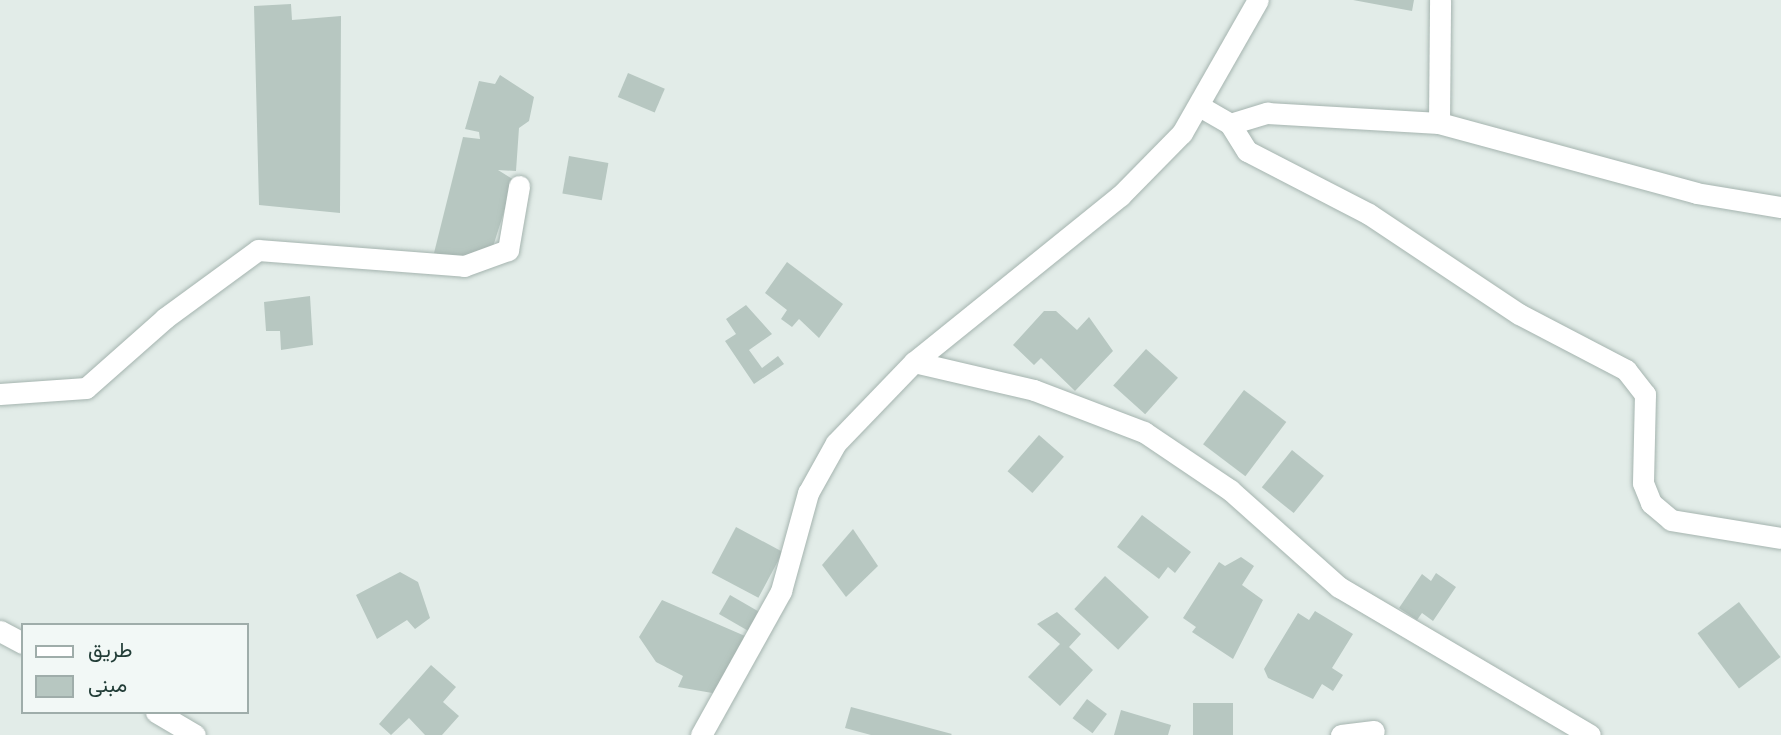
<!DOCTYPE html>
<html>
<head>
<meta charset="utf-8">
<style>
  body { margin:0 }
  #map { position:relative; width:1781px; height:735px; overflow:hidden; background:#e2ece8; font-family:"Nunito Sans",Vazirmatn,sans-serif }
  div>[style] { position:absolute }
  .building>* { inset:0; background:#b7c7c1; transform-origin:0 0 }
  .roads { filter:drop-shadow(0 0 2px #a5b4af) drop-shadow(0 0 2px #a5b4af) }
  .street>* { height:21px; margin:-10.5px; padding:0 10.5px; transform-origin:10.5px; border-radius:10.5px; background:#fff }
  span { translate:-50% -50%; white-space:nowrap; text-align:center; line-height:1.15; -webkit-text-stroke:5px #f2f8f6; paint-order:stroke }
  .legend { position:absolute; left:21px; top:623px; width:228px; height:91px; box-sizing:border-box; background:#f2f8f6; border:2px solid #9fadaa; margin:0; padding:9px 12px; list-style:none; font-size:21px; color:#223d37 }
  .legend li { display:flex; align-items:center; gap:14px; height:35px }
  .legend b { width:35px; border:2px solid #9fadaa }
</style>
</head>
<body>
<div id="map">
  <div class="building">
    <i style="clip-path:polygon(1353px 0,1414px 0,1412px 11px)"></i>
    <i style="clip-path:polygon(291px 4px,292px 20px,341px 16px,340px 213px,259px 205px,254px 6px)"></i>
    <i style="left:628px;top:73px;width:40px;height:26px;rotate:23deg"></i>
    <i style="clip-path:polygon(500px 75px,534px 97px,529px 121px,519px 128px,516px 171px,498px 170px,514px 180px,491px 253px,465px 263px,434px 253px,463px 137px,480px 139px,479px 132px,465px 129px,479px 81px,495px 84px)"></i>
    <i style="left:569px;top:156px;width:40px;height:38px;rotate:10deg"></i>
    <i style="clip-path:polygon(787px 262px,843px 304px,819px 338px,799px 319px,792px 327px,781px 319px,787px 310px,765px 293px)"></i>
    <i style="clip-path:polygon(310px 296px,313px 345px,281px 350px,280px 331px,266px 331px,264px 302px)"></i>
    <i style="clip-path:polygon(746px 305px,772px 334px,749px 350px,762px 368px,778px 356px,784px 364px,754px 384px,725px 341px,736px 334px,726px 319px)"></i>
    <i style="clip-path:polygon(1044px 311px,1056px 311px,1077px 330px,1089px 317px,1113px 351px,1075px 391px,1041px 358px,1034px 365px,1013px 345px)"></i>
    <i style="left:1146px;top:349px;width:43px;height:49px;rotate:42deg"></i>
    <i style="left:1244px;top:390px;width:53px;height:68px;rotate:37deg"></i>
    <i style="left:1039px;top:435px;width:33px;height:48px;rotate:41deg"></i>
    <i style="left:1292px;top:450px;width:41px;height:48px;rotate:39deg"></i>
    <i style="clip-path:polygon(1142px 515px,1191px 552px,1175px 573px,1168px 567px,1159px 579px,1117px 547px)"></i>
    <i style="left:736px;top:527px;width:53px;height:52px;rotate:28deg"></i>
    <i style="clip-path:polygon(853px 529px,878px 566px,846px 597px,822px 565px)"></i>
    <i style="clip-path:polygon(1241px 557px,1254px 566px,1242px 585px,1263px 600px,1233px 659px,1192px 632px,1196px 627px,1183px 618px,1219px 562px,1225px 566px)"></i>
    <i style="clip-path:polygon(400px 572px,418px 582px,430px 618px,415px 629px,407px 620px,377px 639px,356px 595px)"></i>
    <i style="clip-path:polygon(1436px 573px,1456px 587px,1433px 621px,1422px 613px,1417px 620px,1399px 608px,1422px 574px,1431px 581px)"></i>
    <i style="left:1105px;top:576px;width:60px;height:45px;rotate:43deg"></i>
    <i style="left:730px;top:595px;width:36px;height:22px;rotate:30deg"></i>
    <i style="clip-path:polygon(662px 600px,745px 636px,718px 694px,678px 687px,683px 676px,656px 662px,639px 637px)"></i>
    <i style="left:1739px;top:602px;width:69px;height:52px;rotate:53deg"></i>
    <i style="clip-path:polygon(1315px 611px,1353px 634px,1332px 668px,1343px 675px,1333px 691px,1322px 684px,1313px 699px,1268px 678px,1264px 669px,1298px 613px,1309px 620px)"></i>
    <i style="clip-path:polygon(1057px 612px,1081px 634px,1069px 647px,1093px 670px,1060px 706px,1028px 677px,1060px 644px,1037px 624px)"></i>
    <i style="clip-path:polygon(431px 665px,456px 687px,443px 702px,459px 716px,442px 735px,425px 735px,409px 718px,391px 735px,379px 724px)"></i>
    <i style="left:1087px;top:699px;width:25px;height:24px;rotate:37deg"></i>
    <i style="left:1193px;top:703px;width:40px;height:32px"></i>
    <i style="clip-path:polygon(851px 707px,952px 734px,951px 735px,871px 735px,845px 728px)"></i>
    <i style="clip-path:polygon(1121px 710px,1171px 725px,1168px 735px,1114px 735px)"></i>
  </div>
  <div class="roads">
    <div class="street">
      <i style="left:1201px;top:107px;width:34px;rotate:30deg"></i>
      <i style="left:1230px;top:124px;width:39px;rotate:-17deg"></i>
      <i style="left:1267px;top:113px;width:172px;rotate:3.3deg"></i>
      <i style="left:1439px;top:123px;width:266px;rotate:15.2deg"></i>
      <i style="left:1696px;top:193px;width:86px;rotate:9.4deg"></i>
      <i style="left:1439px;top:123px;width:123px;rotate:-89.5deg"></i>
      <i style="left:1230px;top:124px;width:32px;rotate:58deg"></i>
      <i style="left:1247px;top:151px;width:137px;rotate:27.3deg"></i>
      <i style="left:1369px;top:214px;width:180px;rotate:33.7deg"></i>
      <i style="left:1519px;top:314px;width:121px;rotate:27.6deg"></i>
      <i style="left:1626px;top:370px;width:31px;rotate:52deg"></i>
      <i style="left:1645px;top:394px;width:89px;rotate:91.3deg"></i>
      <i style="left:1643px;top:483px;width:22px;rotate:68deg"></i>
      <i style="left:1651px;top:503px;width:26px;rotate:40deg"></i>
      <i style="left:1671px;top:520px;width:111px;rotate:9.3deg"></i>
      <i style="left:914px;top:362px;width:123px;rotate:13.1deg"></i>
      <i style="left:1034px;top:390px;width:118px;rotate:20.9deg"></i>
      <i style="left:1144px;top:432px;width:104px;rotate:34deg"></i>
      <i style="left:1230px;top:490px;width:146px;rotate:41.7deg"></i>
      <i style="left:1339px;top:587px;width:291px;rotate:30.5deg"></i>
      <i style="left:0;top:394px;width:86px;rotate:-4deg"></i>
      <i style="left:86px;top:388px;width:106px;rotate:-41.5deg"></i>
      <i style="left:165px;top:318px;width:115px;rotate:-36.2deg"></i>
      <i style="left:258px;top:250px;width:207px;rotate:4.4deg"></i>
      <i style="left:464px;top:266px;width:47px;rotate:-20deg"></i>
      <i style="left:508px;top:250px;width:65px;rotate:-80.2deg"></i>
      <i style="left:0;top:631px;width:26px;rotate:28deg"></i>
      <i style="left:156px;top:712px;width:45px;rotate:30.5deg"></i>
      <i style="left:701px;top:735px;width:165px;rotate:-60.9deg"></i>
      <i style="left:781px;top:591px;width:102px;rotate:-74.6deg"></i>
      <i style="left:808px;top:493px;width:57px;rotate:-60.8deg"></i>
      <i style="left:836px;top:443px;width:112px;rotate:-46.1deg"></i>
      <i style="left:914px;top:362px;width:265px;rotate:-38.9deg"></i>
      <i style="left:1120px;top:196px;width:88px;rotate:-45.5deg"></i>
      <i style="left:1182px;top:133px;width:153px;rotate:-60.3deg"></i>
      <i style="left:1341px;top:735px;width:33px;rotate:-7deg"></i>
    </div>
  </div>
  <ul class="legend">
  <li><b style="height:9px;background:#fff"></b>طريق</li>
  <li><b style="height:19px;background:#b7c7c1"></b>مبنى</li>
  </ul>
</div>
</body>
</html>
